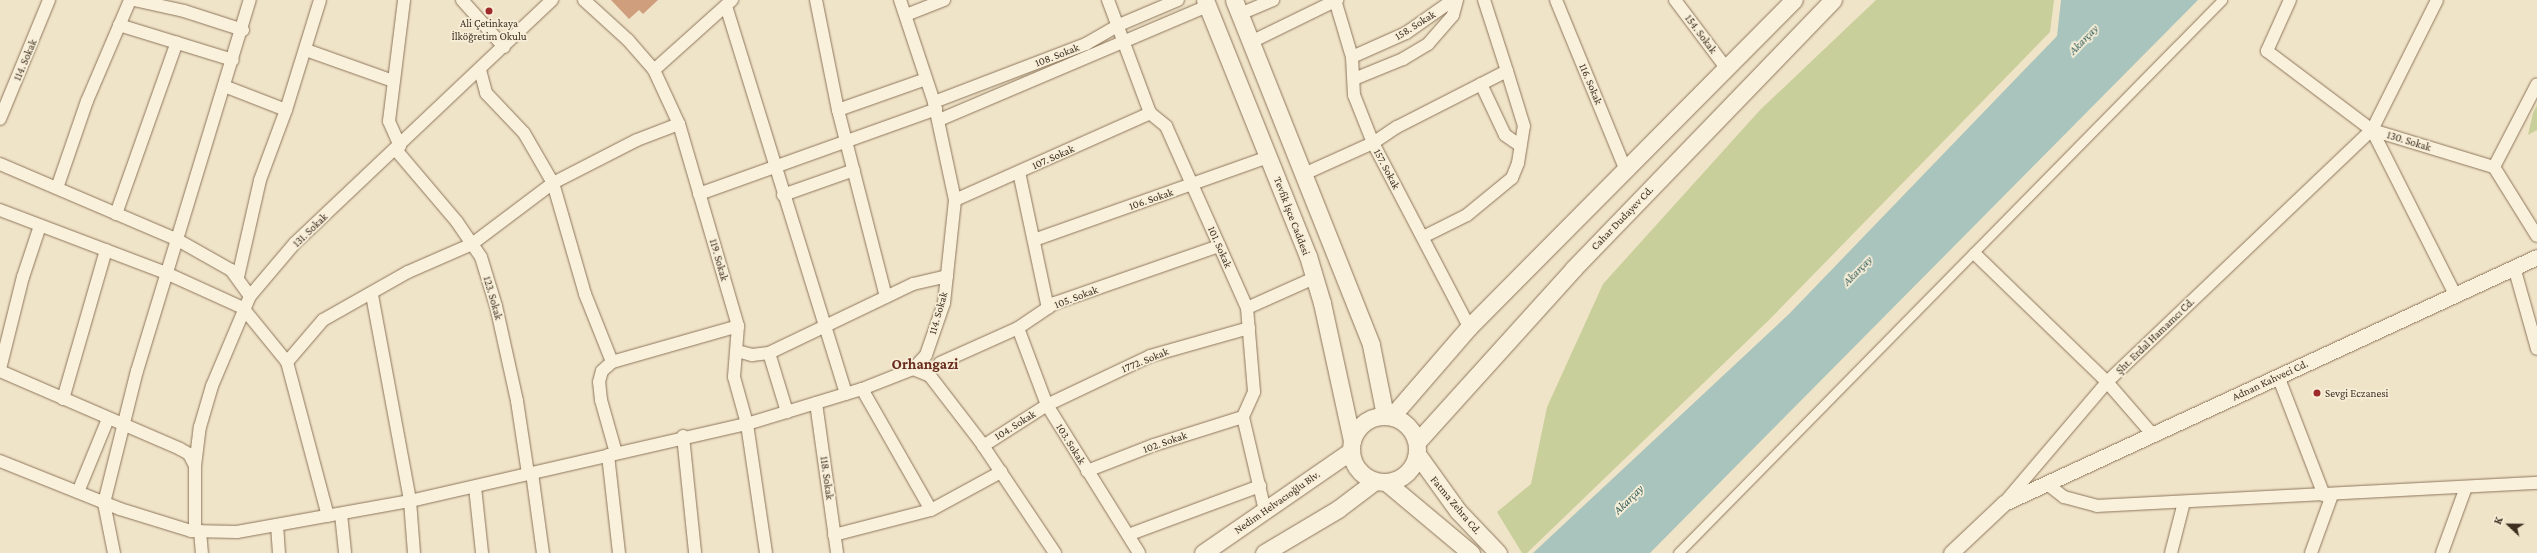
<!DOCTYPE html>
<html>
<head>
<meta charset="utf-8">
<style>
  body { margin:0 }
  #map { position:relative; width:2537px; height:553px; overflow:hidden; background:#f0e4c8; font-family:"Crimson Pro",serif }
  div>[style] { position:absolute }
  .green>* { inset:0; background:#c9cf9b }
  .water>* { inset:0; background:#a9c4bc }
  .building>* { inset:0; background:#cf9f7d }
  .roads { filter:drop-shadow(0 0 1px #8d765c) drop-shadow(0 0 1px #8d765c) }
  .pedestrian>* { height:9px; margin:-4.5px; padding:0 4.5px; transform-origin:4.5px; border-radius:4.5px; background:#faf1dc }
  .minor>* { height:12px; margin:-6px; padding:0 6px; transform-origin:6px; border-radius:6px; background:#faf1dc }
  .tertiary>* { height:15px; margin:-7.5px; padding:0 7.5px; transform-origin:7.5px; border-radius:7.5px; background:#faf1dc }
  .secondary>* { height:17px; margin:-8.5px; padding:0 8.5px; transform-origin:8.5px; border-radius:8.5px; background:#faf1dc }
  .secondary>.ring { margin:-8.5px; padding:0; box-sizing:content-box; background:none; border:17px solid #faf1dc; border-radius:50% }
  .dots>* { width:11px; height:11px; translate:-50% -50%; box-sizing:border-box; border:2px solid #f7eed8; border-radius:50% }
  span { translate:-50% -50%; white-space:nowrap; text-align:center; line-height:1.15; -webkit-text-stroke:3.5px #f7eed8; paint-order:stroke }
  .poi-label { font-size:11px; color:#3d2e20 }
  .left { translate:0 -50%; text-align:left }
  .street-label { font-size:11px; color:#3d2e20 }
  .water-label { font-size:12px; color:#2f5d5a; font-style:italic }
  .district-label { font-size:15px; color:#6b2e1e; font-weight:700 }
  .north { position:absolute; left:2489px; top:505px; width:40px; height:40px; -webkit-text-stroke:3px #f7eed8; paint-order:stroke; rotate:292deg; font-size:11px; font-weight:700; line-height:16px; text-align:center; color:#3d2e20 }
  .north::after { content:''; display:block; margin:auto; width:14px; height:18px; background:#3d2e20; clip-path:polygon(50% 0,100% 100%,50% 72%,0 100%) }
</style>
</head>
<body>
<div id="map">
  <div class="green">
    <i style="clip-path:polygon(1876px 0,2054px 0,2050px 32px,1769px 320px,1527px 553px,1522px 553px,1497px 512px,1531px 484px,1547px 407px,1603px 284px,1760px 110px)"></i>
    <i style="clip-path:polygon(2537px 105px,2537px 130px,2528px 135px,2533px 113px)"></i>
  </div>
  <div class="water">
    <i style="clip-path:polygon(2061px 0,2198px 0,1650px 553px,1533px 553px,1789px 314px,2057px 36px)"></i>
  </div>
  <div class="building">
    <i style="clip-path:polygon(611px 0,658px 0,643px 14px,639px 10px,629px 19px)"></i>
  </div>
  <div class="roads">
    <div class="pedestrian">
      <i style="left:1678px;top:553px;width:776px;rotate:-45.47deg"></i>
    </div>
    <div class="minor">
      <i style="left:134px;top:0;width:51px;rotate:12.4deg"></i>
      <i style="left:184px;top:11px;width:62px;rotate:17.9deg"></i>
      <i style="left:462px;top:0;width:63px;rotate:48.2deg"></i>
      <i style="left:584px;top:0;width:59px;rotate:42.3deg"></i>
      <i style="left:628px;top:40px;width:40px;rotate:49deg"></i>
      <i style="left:654px;top:70px;width:60px;rotate:65.2deg"></i>
      <i style="left:679px;top:124px;width:210px;rotate:73.7deg"></i>
      <i style="left:738px;top:326px;width:51px;rotate:94.5deg"></i>
      <i style="left:734px;top:377px;width:49px;rotate:74.5deg"></i>
      <i style="left:747px;top:424px;width:130px;rotate:81.6deg"></i>
      <i style="left:816px;top:0;width:112px;rotate:78.7deg"></i>
      <i style="left:838px;top:110px;width:193px;rotate:75.6deg"></i>
      <i style="left:1108px;top:0;width:121px;rotate:69.6deg"></i>
      <i style="left:1150px;top:113px;width:21px;rotate:39deg"></i>
      <i style="left:1166px;top:126px;width:199px;rotate:66deg"></i>
      <i style="left:1247px;top:308px;width:84px;rotate:85.2deg"></i>
      <i style="left:1254px;top:392px;width:27px;rotate:114deg"></i>
      <i style="left:1243px;top:417px;width:97px;rotate:76.8deg"></i>
      <i style="left:1335px;top:0;width:59px;rotate:73.4deg"></i>
      <i style="left:1352px;top:57px;width:38px;rotate:87deg"></i>
      <i style="left:1354px;top:95px;width:52px;rotate:68.4deg"></i>
      <i style="left:1373px;top:143px;width:208px;rotate:62.4deg"></i>
      <i style="left:1556px;top:0;width:182px;rotate:67.7deg"></i>
      <i style="left:1675px;top:0;width:85px;rotate:53.1deg"></i>
      <i style="left:2290px;top:0;width:56px;rotate:114.3deg"></i>
      <i style="left:2267px;top:51px;width:131px;rotate:37deg"></i>
      <i style="left:2372px;top:130px;width:127px;rotate:16.9deg"></i>
      <i style="left:2494px;top:167px;width:81px;rotate:58.1deg"></i>
      <i style="left:726px;top:6px;width:406px;rotate:72.8deg"></i>
      <i style="left:1240px;top:14px;width:36px;rotate:-23deg"></i>
      <i style="left:906px;top:15px;width:41px;rotate:-21.5deg"></i>
      <i style="left:119px;top:25px;width:119px;rotate:17.1deg"></i>
      <i style="left:1251px;top:42px;width:96px;rotate:-26deg"></i>
      <i style="left:306px;top:50px;width:92px;rotate:19.6deg"></i>
      <i style="left:1352px;top:57px;width:59px;rotate:-24deg"></i>
      <i style="left:1406px;top:33px;width:57px;rotate:-35.1deg"></i>
      <i style="left:480px;top:70px;width:24px;rotate:75deg"></i>
      <i style="left:486px;top:93px;width:55px;rotate:46.5deg"></i>
      <i style="left:524px;top:133px;width:58px;rotate:59.9deg"></i>
      <i style="left:553px;top:183px;width:116px;rotate:73.9deg"></i>
      <i style="left:585px;top:294px;width:73px;rotate:68.3deg"></i>
      <i style="left:654px;top:70px;width:105px;rotate:-41.9deg"></i>
      <i style="left:1354px;top:79px;width:53px;rotate:-22.2deg"></i>
      <i style="left:1403px;top:59px;width:29px;rotate:-31deg"></i>
      <i style="left:1428px;top:44px;width:38px;rotate:-49deg"></i>
      <i style="left:1453px;top:15px;width:16px;rotate:-75deg"></i>
      <i style="left:1481px;top:84px;width:56px;rotate:64.8deg"></i>
      <i style="left:1505px;top:135px;width:19px;rotate:35deg"></i>
      <i style="left:224px;top:86px;width:66px;rotate:21.2deg"></i>
      <i style="left:934px;top:102px;width:163px;rotate:-20.9deg"></i>
      <i style="left:1086px;top:44px;width:38px;rotate:-30deg"></i>
      <i style="left:1119px;top:25px;width:64px;rotate:-23deg"></i>
      <i style="left:838px;top:110px;width:93px;rotate:-19.4deg"></i>
      <i style="left:0;top:119px;width:129px;rotate:-67.6deg"></i>
      <i style="left:939px;top:120px;width:291px;rotate:-23deg"></i>
      <i style="left:2372px;top:130px;width:184px;rotate:63.2deg"></i>
      <i style="left:400px;top:146px;width:27px;rotate:-114deg"></i>
      <i style="left:389px;top:121px;width:122px;rotate:-82.9deg"></i>
      <i style="left:396px;top:150px;width:94px;rotate:49.7deg"></i>
      <i style="left:457px;top:222px;width:42px;rotate:55.6deg"></i>
      <i style="left:481px;top:257px;width:51px;rotate:73deg"></i>
      <i style="left:496px;top:306px;width:97px;rotate:77.5deg"></i>
      <i style="left:517px;top:401px;width:74px;rotate:81.4deg"></i>
      <i style="left:0;top:164px;width:191px;rotate:23.1deg"></i>
      <i style="left:176px;top:239px;width:63px;rotate:29.4deg"></i>
      <i style="left:231px;top:270px;width:32px;rotate:54deg"></i>
      <i style="left:2494px;top:167px;width:93px;rotate:-62.6deg"></i>
      <i style="left:1019px;top:172px;width:139px;rotate:78deg"></i>
      <i style="left:1304px;top:174px;width:76px;rotate:-24.2deg"></i>
      <i style="left:1373px;top:143px;width:29px;rotate:-34deg"></i>
      <i style="left:1397px;top:127px;width:123px;rotate:-27deg"></i>
      <i style="left:1507px;top:71px;width:75px;rotate:-107.9deg"></i>
      <i style="left:57px;top:188px;width:92px;rotate:-71deg"></i>
      <i style="left:87px;top:101px;width:110px;rotate:-66.9deg"></i>
      <i style="left:699px;top:194px;width:252px;rotate:-19.7deg"></i>
      <i style="left:783px;top:195px;width:75px;rotate:-19.4deg"></i>
      <i style="left:955px;top:200px;width:214px;rotate:-24deg"></i>
      <i style="left:0;top:210px;width:178px;rotate:20.8deg"></i>
      <i style="left:166px;top:273px;width:85px;rotate:24.4deg"></i>
      <i style="left:243px;top:308px;width:70px;rotate:50.8deg"></i>
      <i style="left:287px;top:362px;width:159px;rotate:75.1deg"></i>
      <i style="left:116px;top:214px;width:182px;rotate:-70.5deg"></i>
      <i style="left:1423px;top:237px;width:49px;rotate:-26.6deg"></i>
      <i style="left:1467px;top:215px;width:58px;rotate:-39.4deg"></i>
      <i style="left:1512px;top:178px;width:16px;rotate:-68deg"></i>
      <i style="left:1518px;top:163px;width:37px;rotate:-81deg"></i>
      <i style="left:1524px;top:126px;width:58px;rotate:-107.2deg"></i>
      <i style="left:1034px;top:240px;width:248px;rotate:-19.5deg"></i>
      <i style="left:1975px;top:254px;width:184px;rotate:44.1deg"></i>
      <i style="left:2107px;top:382px;width:69px;rotate:49.1deg"></i>
      <i style="left:2514px;top:267px;width:85px;rotate:74.3deg"></i>
      <i style="left:238px;top:277px;width:99px;rotate:-77.2deg"></i>
      <i style="left:260px;top:180px;width:75px;rotate:-69.6deg"></i>
      <i style="left:286px;top:110px;width:115px;rotate:-72.8deg"></i>
      <i style="left:372px;top:295px;width:209px;rotate:79.5deg"></i>
      <i style="left:410px;top:501px;width:52px;rotate:85.6deg"></i>
      <i style="left:1247px;top:308px;width:73px;rotate:-24.1deg"></i>
      <i style="left:1018px;top:328px;width:82px;rotate:69.4deg"></i>
      <i style="left:1047px;top:405px;width:174px;rotate:58.1deg"></i>
      <i style="left:737px;top:351px;width:16px;rotate:15deg"></i>
      <i style="left:752px;top:355px;width:17px;rotate:-7deg"></i>
      <i style="left:769px;top:353px;width:160px;rotate:-25.6deg"></i>
      <i style="left:913px;top:284px;width:35px;rotate:-13deg"></i>
      <i style="left:769px;top:353px;width:62px;rotate:73deg"></i>
      <i style="left:287px;top:362px;width:55px;rotate:-49.4deg"></i>
      <i style="left:323px;top:320px;width:98px;rotate:-29.5deg"></i>
      <i style="left:408px;top:272px;width:70px;rotate:-23.6deg"></i>
      <i style="left:472px;top:244px;width:101px;rotate:-37deg"></i>
      <i style="left:553px;top:183px;width:94px;rotate:-27.1deg"></i>
      <i style="left:637px;top:140px;width:45px;rotate:-20.9deg"></i>
      <i style="left:940px;top:363px;width:85px;rotate:-24.2deg"></i>
      <i style="left:1018px;top:328px;width:45px;rotate:-34deg"></i>
      <i style="left:1055px;top:303px;width:174px;rotate:-19.2deg"></i>
      <i style="left:0;top:369px;width:95px;rotate:-76deg"></i>
      <i style="left:23px;top:277px;width:54px;rotate:-71.6deg"></i>
      <i style="left:913px;top:369px;width:18px;rotate:22deg"></i>
      <i style="left:930px;top:376px;width:82px;rotate:52.4deg"></i>
      <i style="left:980px;top:441px;width:135px;rotate:56.2deg"></i>
      <i style="left:0;top:371px;width:196px;rotate:23.4deg"></i>
      <i style="left:180px;top:449px;width:10px;rotate:29deg"></i>
      <i style="left:189px;top:454px;width:13px;rotate:63deg"></i>
      <i style="left:2278px;top:376px;width:128px;rotate:68.9deg"></i>
      <i style="left:862px;top:389px;width:139px;rotate:60.3deg"></i>
      <i style="left:63px;top:399px;width:155px;rotate:-73.9deg"></i>
      <i style="left:816px;top:403px;width:151px;rotate:82deg"></i>
      <i style="left:683px;top:436px;width:118px;rotate:84.1deg"></i>
      <i style="left:983px;top:446px;width:76px;rotate:-32.6deg"></i>
      <i style="left:1047px;top:405px;width:114px;rotate:-25.4deg"></i>
      <i style="left:1150px;top:356px;width:103px;rotate:-15.8deg"></i>
      <i style="left:616px;top:453px;width:55px;rotate:-105.8deg"></i>
      <i style="left:601px;top:400px;width:18px;rotate:-96deg"></i>
      <i style="left:599px;top:382px;width:11px;rotate:-75deg"></i>
      <i style="left:602px;top:371px;width:13px;rotate:-42deg"></i>
      <i style="left:612px;top:362px;width:131px;rotate:-15.9deg"></i>
      <i style="left:608px;top:455px;width:99px;rotate:83.6deg"></i>
      <i style="left:0;top:461px;width:129px;rotate:21.8deg"></i>
      <i style="left:120px;top:509px;width:74px;rotate:17.2deg"></i>
      <i style="left:191px;top:531px;width:46px;rotate:1.2deg"></i>
      <i style="left:237px;top:532px;width:176px;rotate:-10.2deg"></i>
      <i style="left:410px;top:501px;width:346px;rotate:-12.9deg"></i>
      <i style="left:747px;top:424px;width:120px;rotate:-16.9deg"></i>
      <i style="left:862px;top:389px;width:55px;rotate:-21.4deg"></i>
      <i style="left:913px;top:369px;width:19px;rotate:-47deg"></i>
      <i style="left:926px;top:355px;width:55px;rotate:-70.9deg"></i>
      <i style="left:944px;top:303px;width:104px;rotate:-83.9deg"></i>
      <i style="left:955px;top:200px;width:100px;rotate:-102.1deg"></i>
      <i style="left:934px;top:102px;width:108px;rotate:-108.4deg"></i>
      <i style="left:1087px;top:471px;width:72px;rotate:-21.2deg"></i>
      <i style="left:1154px;top:445px;width:93px;rotate:-17.5deg"></i>
      <i style="left:532px;top:473px;width:81px;rotate:82.2deg"></i>
      <i style="left:2046px;top:483px;width:23px;rotate:38deg"></i>
      <i style="left:2064px;top:497px;width:34px;rotate:15deg"></i>
      <i style="left:2097px;top:506px;width:441px;rotate:-3deg"></i>
      <i style="left:475px;top:487px;width:66px;rotate:83.9deg"></i>
      <i style="left:78px;top:492px;width:79px;rotate:-67.7deg"></i>
      <i style="left:2005px;top:502px;width:157px;rotate:-49.6deg"></i>
      <i style="left:2107px;top:382px;width:366px;rotate:-43.6deg"></i>
      <i style="left:2372px;top:130px;width:145px;rotate:-63.4deg"></i>
      <i style="left:341px;top:514px;width:39px;rotate:84deg"></i>
      <i style="left:277px;top:525px;width:28px;rotate:86deg"></i>
      <i style="left:195px;top:531px;width:65px;rotate:-90deg"></i>
      <i style="left:195px;top:466px;width:39px;rotate:-83deg"></i>
      <i style="left:200px;top:427px;width:43px;rotate:-73.7deg"></i>
      <i style="left:212px;top:386px;width:98px;rotate:-67.1deg"></i>
      <i style="left:250px;top:296px;width:70px;rotate:-49.7deg"></i>
      <i style="left:295px;top:243px;width:354px;rotate:-43.4deg"></i>
      <i style="left:200px;top:531px;width:22px;rotate:85deg"></i>
      <i style="left:834px;top:535px;width:100px;rotate:-14.5deg"></i>
      <i style="left:931px;top:510px;width:80px;rotate:-28.5deg"></i>
      <i style="left:1128px;top:535px;width:141px;rotate:-20.4deg"></i>
      <i style="left:114px;top:553px;width:51px;rotate:-101.3deg"></i>
      <i style="left:104px;top:503px;width:136px;rotate:-76deg"></i>
      <i style="left:137px;top:371px;width:388px;rotate:-73.1deg"></i>
      <i style="left:2171px;top:553px;width:53px;rotate:-75.7deg"></i>
      <i style="left:2311px;top:553px;width:62px;rotate:-70.1deg"></i>
      <i style="left:2442px;top:553px;width:70px;rotate:-70deg"></i>
    </div>
    <div class="tertiary">
      <i style="left:1951px;top:553px;width:73px;rotate:-43.3deg"></i>
      <i style="left:2004px;top:503px;width:587px;rotate:-24.78deg"></i>
    </div>
    <div class="secondary">
      <i style="left:1205px;top:0;width:276px;rotate:68.1deg"></i>
      <i style="left:1308px;top:256px;width:49px;rotate:73.4deg"></i>
      <i style="left:1322px;top:303px;width:141px;rotate:77.7deg"></i>
      <i style="left:1234px;top:0;width:371px;rotate:68.3deg"></i>
      <i style="left:1371px;top:345px;width:71px;rotate:78.7deg"></i>
      <i class="ring" style="left:1351px;top:416px;width:49px;height:49px"></i>
      <i style="left:1392px;top:416px;width:118px;rotate:-49.1deg"></i>
      <i style="left:1469px;top:327px;width:461px;rotate:-45.2deg"></i>
      <i style="left:1417px;top:442px;width:234px;rotate:-47.9deg"></i>
      <i style="left:1574px;top:268px;width:373px;rotate:-46deg"></i>
      <i style="left:1417px;top:454px;width:70px;rotate:54.3deg"></i>
      <i style="left:1458px;top:511px;width:58px;rotate:46.4deg"></i>
      <i style="left:1386px;top:482px;width:111px;rotate:39.9deg"></i>
      <i style="left:1203px;top:553px;width:180px;rotate:-34.6deg"></i>
      <i style="left:1264px;top:553px;width:86px;rotate:-30.7deg"></i>
      <i style="left:1338px;top:509px;width:46px;rotate:-37.1deg"></i>
    </div>
  </div>
  <div class="dots">
    <i style="left:489px;top:11px;background:#9e2a2b"></i>
    <i style="left:2317px;top:393px;background:#9e2a2b"></i>
  </div>
  <div class="poi-label">
    <span style="left:489px;top:30px">Ali Çetinkaya<br>İlköğretim Okulu</span>
    <span class="left" style="left:2325px;top:393px">Sevgi Eczanesi</span>
  </div>
  <div class="street-label">
    <span style="left:1415px;top:25px;rotate:-32deg">158. Sokak</span>
    <span style="left:1701px;top:34px;rotate:53deg">154. Sokak</span>
    <span style="left:1057px;top:55px;rotate:-21deg">108. Sokak</span>
    <span style="left:25px;top:60px;rotate:-67deg">114. Sokak</span>
    <span style="left:1591px;top:84px;rotate:67deg">116. Sokak</span>
    <span style="left:2409px;top:141px;rotate:17deg">130. Sokak</span>
    <span style="left:1053px;top:157px;rotate:-24deg">107. Sokak</span>
    <span style="left:1387px;top:169px;rotate:62deg">157. Sokak</span>
    <span style="left:1151px;top:199px;rotate:-19deg">106. Sokak</span>
    <span style="left:1292px;top:216px;rotate:69deg">Tevfik İşce Caddesi</span>
    <span style="left:1622px;top:218px;rotate:-46deg">Cahar Dudayev Cd.</span>
    <span style="left:310px;top:230px;rotate:-44deg">131. Sokak</span>
    <span style="left:1220px;top:247px;rotate:66deg">101. Sokak</span>
    <span style="left:719px;top:260px;rotate:74deg">119. Sokak</span>
    <span style="left:1076px;top:297px;rotate:-21deg">105. Sokak</span>
    <span style="left:493px;top:298px;rotate:74deg">123. Sokak</span>
    <span style="left:938px;top:313px;rotate:-74deg">114. Sokak</span>
    <span style="left:2155px;top:336px;rotate:-44deg">Şht. Erdal Hamamcı Cd.</span>
    <span style="left:1145px;top:360px;rotate:-22deg">1772. Sokak</span>
    <span style="left:2270px;top:380px;rotate:-25deg">Adnan Kahveci Cd.</span>
    <span style="left:1015px;top:425px;rotate:-32deg">104. Sokak</span>
    <span style="left:1165px;top:442px;rotate:-19deg">102. Sokak</span>
    <span style="left:1071px;top:444px;rotate:58deg">103. Sokak</span>
    <span style="left:827px;top:478px;rotate:82deg">118. Sokak</span>
    <span style="left:1277px;top:502px;rotate:-35deg">Nedim Helvacıoğlu Blv.</span>
    <span style="left:1456px;top:505px;rotate:50deg">Fatma Zehra Cd.</span>
  </div>
  <div class="water-label">
    <span style="left:2084px;top:40px;rotate:-46deg">Akarçay</span>
    <span style="left:1858px;top:271px;rotate:-46deg">Akarçay</span>
    <span style="left:1629px;top:500px;rotate:-45deg">Akarçay</span>
  </div>
  <div class="district-label">
    <span style="left:925px;top:365px">Orhangazi</span>
  </div>
  <div class="north">K</div>
</div>
</body>
</html>
